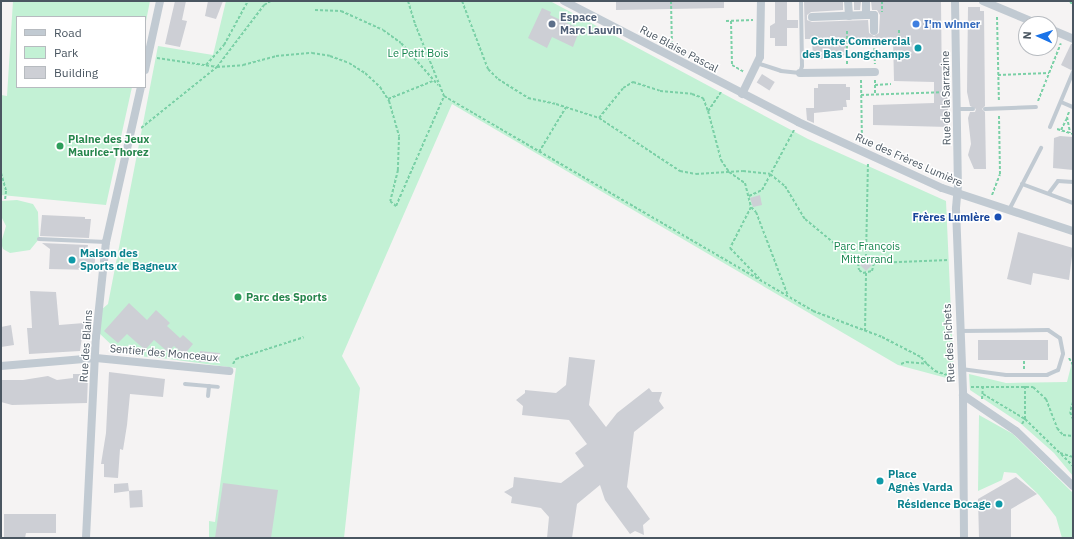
<!DOCTYPE html>
<html>
<head>
<meta charset="utf-8">
<style>
  body { margin:0 }
  #map { position:relative; width:1074px; height:539px; overflow:hidden; background:#f5f3f3; font-family:"IBM Plex Sans",sans-serif }
  div>[style] { position:absolute }
  .green>* { inset:0; background:#c3f1d5 }
  .building>* { inset:0; background:#cdcfd5; transform-origin:0 0 }
  .path>* { height:2px; margin-top:-1px; transform-origin:0; background:repeating-linear-gradient(90deg,#7ad0a6 0 3px,transparent 0 5px) }
  .lane>* { height:4px; margin:-2px; padding:0 2px; transform-origin:2px; border-radius:2px; background:#c1cad2 }
  .street>* { height:8px; margin:-4px; padding:0 4px; transform-origin:4px; border-radius:4px; background:#c1cad2 }
  .dots>* { width:11px; height:11px; translate:-50% -50%; box-sizing:border-box; border:2px solid #fff; border-radius:50% }
  span { translate:-50% -50%; white-space:nowrap; text-align:center; line-height:1.15; -webkit-text-stroke:3px #fff; paint-order:stroke }
  .service-label { font-size:11px; color:#4e5e75; font-weight:700 }
  .left { translate:0 -50%; text-align:left }
  .shop-label { font-size:11px; color:#366cbe; font-weight:700 }
  .culture-label { font-size:11px; color:#0d838f; font-weight:700 }
  .right { translate:-100% -50%; text-align:right }
  .street-label { font-size:11px; color:#4a5661 }
  .park-label { font-size:11px; color:#17864f }
  .leisure-label { font-size:11px; color:#27864d; font-weight:700 }
  .transit-label { font-size:11px; color:#164399; font-weight:700 }
  .frame { position:absolute; inset:0; border:2px solid #4a5661; pointer-events:none }
  .legend { position:absolute; left:16px; top:16px; width:130px; height:72px; box-sizing:border-box; background:#fff; border:1px solid #b7bbc0; margin:0; padding:5px 7px; list-style:none; font-size:12px; color:#4a5661 }
  .legend li { display:flex; align-items:center; gap:8px; height:20px }
  .legend b { width:20px; border:1px solid #b7bbc0 }
  .north { position:absolute; left:1018px; top:16px; width:40px; height:40px; box-sizing:border-box; background:#fff; border:1px solid #b7bbc0; border-radius:50%; rotate:273deg; font-size:11px; font-weight:700; line-height:16px; text-align:center; color:#4a5661 }
  .north::after { content:''; display:block; margin:auto; width:14px; height:18px; background:#1a73e8; clip-path:polygon(50% 0,100% 100%,50% 72%,0 100%) }
</style>
</head>
<body>
<div id="map">
  <div class="green">
    <i style="clip-path:polygon(13px 1px,150px 1px,145px 26px,145px 17px,17px 17px,17px 87px,132px 87px,106px 205px,1px 195px,1px 95px,7px 96px)"></i>
    <i style="clip-path:polygon(226px 1px,550px 1px,808px 139px,946px 201px,954px 380px,898px 365px,452px 104px,342px 356px,360px 388px,344px 538px,209px 538px,209px 521px,215px 522px,236px 368px,154px 357px,150px 354px,147px 357px,120px 353px,98px 332px,101px 310px,108px 304px,158px 46px,213px 55px)"></i>
    <i style="clip-path:polygon(17px 200px,33px 204px,38px 212px,39px 239px,30px 250px,10px 253px,3px 249px,1px 243px,6px 226px,1px 216px,1px 201px)"></i>
    <i style="clip-path:polygon(1072px 362px,1073px 364px,1073px 476px,1054px 453px,1020px 423px,970px 390px,969px 374px,1006px 383px,1067px 382px)"></i>
    <i style="clip-path:polygon(979px 415px,1013px 434px,1073px 493px,1073px 538px,1062px 538px,1056px 517px,1039px 495px,1016px 473px,1004px 472px,1002px 480px,978px 491px)"></i>
  </div>
  <div class="building">
    <i style="clip-path:polygon(175px 1px,186px 1px,182px 20px,187px 21px,180px 47px,165px 44px)"></i>
    <i style="clip-path:polygon(208px 1px,223px 1px,216px 19px,205px 16px)"></i>
    <i style="clip-path:polygon(616px 1px,724px 1px,724px 8px,616px 10px)"></i>
    <i style="clip-path:polygon(775px 1px,787px 1px,787px 20px,798px 20px,798px 28px,787px 28px,787px 46px,775px 46px,775px 38px,770px 38px,770px 26px,775px 23px)"></i>
    <i style="clip-path:polygon(804px 1px,843px 1px,843px 10px,811px 12px,807px 15px,807px 20px,812px 22px,868px 20px,869px 33px,874px 36px,879px 33px,880px 15px,877px 10px,872px 10px,871px 1px,941px 1px,942px 96px,948px 96px,948px 127px,873px 125px,873px 105px,934px 103px,934px 82px,894px 81px,893px 38px,846px 39px,846px 55px,841px 56px,841px 59px,813px 59px,812px 39px,805px 39px)"></i>
    <i style="clip-path:polygon(854px 1px,861px 1px,860px 10px,854px 10px)"></i>
    <i style="clip-path:polygon(968px 7px,980px 7px,980px 11px,984px 11px,985px 106px,982px 109px,985px 112px,986px 169px,974px 169px,968px 155px,971px 144px,968px 118px,970px 112px,975px 112px,976px 109px,970px 106px,967px 92px)"></i>
    <i style="clip-path:polygon(542px 8px,551px 12px,550px 15px,580px 29px,573px 47px,552px 37px,547px 48px,528px 38px)"></i>
    <i style="clip-path:polygon(1071px 44px,1073px 44px,1073px 69px,1071px 70px,1061px 65px)"></i>
    <i style="left:762px;top:74px;width:15px;height:10px;rotate:32deg"></i>
    <i style="clip-path:polygon(818px 84px,846px 84px,846px 87px,850px 87px,850px 100px,846px 100px,847px 107px,843px 107px,843px 110px,814px 113px,814px 123px,807px 120px,806px 108px,814px 108px,814px 88px,818px 88px)"></i>
    <i style="clip-path:polygon(1060px 136px,1073px 137px,1073px 170px,1053px 168px,1054px 138px)"></i>
    <i style="clip-path:polygon(760px 195px,762px 205px,753px 207px,750px 198px)"></i>
    <i style="clip-path:polygon(42px 215px,85px 217px,85px 219px,91px 219px,89px 238px,40px 236px)"></i>
    <i style="clip-path:polygon(1018px 232px,1073px 248px,1069px 280px,1033px 273px,1031px 285px,1007px 279px)"></i>
    <i style="clip-path:polygon(42px 243px,88px 245px,86px 257px,96px 250px,94px 270px,49px 269px,50px 249px)"></i>
    <i style="clip-path:polygon(866px 260px,872px 265px,866px 271px,860px 265px)"></i>
    <i style="clip-path:polygon(30px 291px,56px 292px,59px 325px,84px 323px,80px 351px,29px 354px,27px 328px,32px 328px)"></i>
    <i style="clip-path:polygon(129px 303px,147px 320px,156px 310px,170px 323px,167px 326px,180px 338px,183px 335px,193px 344px,184px 355px,174px 346px,168px 352px,154px 340px,145px 350px,127px 334px,118px 343px,104px 331px)"></i>
    <i style="clip-path:polygon(11px 325px,14px 345px,1px 347px,1px 327px)"></i>
    <i style="left:1048px;top:340px;width:20px;height:70px;rotate:90deg"></i>
    <i style="clip-path:polygon(200px 351px,220px 353px,219px 362px,199px 362px)"></i>
    <i style="clip-path:polygon(569px 357px,595px 360px,589px 405px,606px 427px,617px 413px,649px 388px,652px 392px,662px 392px,659px 401px,664px 408px,634px 432px,627px 487px,650px 519px,643px 525px,644px 535px,635px 531px,630px 534px,605px 500px,600px 485px,577px 504px,572px 538px,547px 538px,549px 517px,541px 508px,511px 503px,512px 497px,504px 492px,513px 487px,514px 477px,561px 483px,584px 466px,575px 453px,587px 444px,569px 420px,522px 415px,523px 406px,516px 400px,525px 393px,525px 390px,556px 393px,566px 385px)"></i>
    <i style="clip-path:polygon(109px 372px,165px 379px,163px 397px,130px 394px,127px 425px,123px 450px,120px 449px,118px 478px,104px 477px,104px 464px,101px 464px,106px 433px)"></i>
    <i style="clip-path:polygon(73px 374px,82px 374px,82px 378px,88px 377px,87px 403px,12px 405px,1px 402px,1px 380px,23px 380px,48px 376px,57px 380px,73px 378px)"></i>
    <i style="clip-path:polygon(1016px 477px,1037px 494px,1011px 509px,1011px 538px,979px 538px,978px 499px)"></i>
    <i style="clip-path:polygon(128px 483px,129px 491px,114px 493px,114px 484px)"></i>
    <i style="clip-path:polygon(223px 483px,278px 490px,271px 538px,215px 538px)"></i>
    <i style="left:142px;top:490px;width:17px;height:13px;rotate:87deg"></i>
    <i style="clip-path:polygon(4px 514px,56px 514px,56px 533px,26px 533px,25px 538px,4px 538px)"></i>
  </div>
  <div class="path">
    <i style="left:408px;top:1px;width:24px;rotate:73deg"></i>
    <i style="left:415px;top:24px;width:78px;rotate:68.1deg"></i>
    <i style="left:444px;top:96px;width:427px;rotate:30.2deg"></i>
    <i style="left:813px;top:311px;width:74px;rotate:20.6deg"></i>
    <i style="left:882px;top:337px;width:44px;rotate:27.1deg"></i>
    <i style="left:921px;top:357px;width:9px;rotate:49deg"></i>
    <i style="left:462px;top:1px;width:73px;rotate:69.1deg"></i>
    <i style="left:488px;top:69px;width:14px;rotate:45deg"></i>
    <i style="left:498px;top:79px;width:36px;rotate:32deg"></i>
    <i style="left:528px;top:98px;width:29px;rotate:12deg"></i>
    <i style="left:556px;top:104px;width:45px;rotate:18deg"></i>
    <i style="left:599px;top:118px;width:97px;rotate:33.2deg"></i>
    <i style="left:680px;top:171px;width:16px;rotate:11deg"></i>
    <i style="left:696px;top:174px;width:47px;rotate:-3.7deg"></i>
    <i style="left:743px;top:171px;width:27px;rotate:6deg"></i>
    <i style="left:770px;top:174px;width:19px;rotate:39deg"></i>
    <i style="left:785px;top:186px;width:39px;rotate:59deg"></i>
    <i style="left:805px;top:219px;width:69px;rotate:39.7deg"></i>
    <i style="left:858px;top:263px;width:7px;rotate:82deg"></i>
    <i style="left:859px;top:270px;width:5px;rotate:37deg"></i>
    <i style="left:863px;top:273px;width:9px;rotate:-13deg"></i>
    <i style="left:872px;top:271px;width:8px;rotate:-76deg"></i>
    <i style="left:874px;top:263px;width:75px;rotate:-2.3deg"></i>
    <i style="left:671px;top:1px;width:47px;rotate:88.8deg"></i>
    <i style="left:882px;top:1px;width:11px;rotate:90deg"></i>
    <i style="left:1070px;top:1px;width:6px;rotate:59deg"></i>
    <i style="left:315px;top:10px;width:26px;rotate:2deg"></i>
    <i style="left:341px;top:11px;width:46px;rotate:24.3deg"></i>
    <i style="left:383px;top:30px;width:22px;rotate:36deg"></i>
    <i style="left:401px;top:43px;width:56px;rotate:48.6deg"></i>
    <i style="left:997px;top:17px;width:85px;rotate:88.7deg"></i>
    <i style="left:726px;top:21px;width:27px;rotate:-2deg"></i>
    <i style="left:731px;top:21px;width:44px;rotate:88.7deg"></i>
    <i style="left:732px;top:65px;width:14px;rotate:30deg"></i>
    <i style="left:899px;top:30px;width:10px;rotate:90deg"></i>
    <i style="left:874px;top:38px;width:26px;rotate:88deg"></i>
    <i style="left:157px;top:58px;width:61px;rotate:8.5deg"></i>
    <i style="left:217px;top:67px;width:78px;rotate:-52.8deg"></i>
    <i style="left:264px;top:5px;width:8px;rotate:-30deg"></i>
    <i style="left:847px;top:64px;width:33px;rotate:-90deg"></i>
    <i style="left:206px;top:65px;width:27px;rotate:-48deg"></i>
    <i style="left:224px;top:45px;width:50px;rotate:-61.4deg"></i>
    <i style="left:998px;top:75px;width:51px;rotate:-2.2deg"></i>
    <i style="left:861px;top:80px;width:62px;rotate:89.1deg"></i>
    <i style="left:875px;top:80px;width:14px;rotate:90deg"></i>
    <i style="left:875px;top:85px;width:16px;rotate:-4deg"></i>
    <i style="left:721px;top:92px;width:23px;rotate:124deg"></i>
    <i style="left:708px;top:111px;width:51px;rotate:75.1deg"></i>
    <i style="left:721px;top:160px;width:14px;rotate:56deg"></i>
    <i style="left:729px;top:172px;width:19px;rotate:35deg"></i>
    <i style="left:745px;top:183px;width:25px;rotate:76deg"></i>
    <i style="left:751px;top:207px;width:7px;rotate:45deg"></i>
    <i style="left:756px;top:212px;width:90px;rotate:69.1deg"></i>
    <i style="left:861px;top:95px;width:87px;rotate:-2deg"></i>
    <i style="left:388px;top:99px;width:48px;rotate:-21.8deg"></i>
    <i style="left:1038px;top:101px;width:62px;rotate:-68.4deg"></i>
    <i style="left:1069px;top:112px;width:5px;rotate:112deg"></i>
    <i style="left:1067px;top:117px;width:16px;rotate:79deg"></i>
    <i style="left:599px;top:118px;width:38px;rotate:-51deg"></i>
    <i style="left:623px;top:88px;width:12px;rotate:-31deg"></i>
    <i style="left:633px;top:82px;width:28px;rotate:18deg"></i>
    <i style="left:660px;top:91px;width:32px;rotate:5deg"></i>
    <i style="left:692px;top:94px;width:12px;rotate:20deg"></i>
    <i style="left:703px;top:98px;width:14px;rotate:69deg"></i>
    <i style="left:141px;top:128px;width:97px;rotate:-38.8deg"></i>
    <i style="left:217px;top:67px;width:26px;rotate:-4deg"></i>
    <i style="left:243px;top:65px;width:34px;rotate:-15deg"></i>
    <i style="left:276px;top:56px;width:36px;rotate:-5deg"></i>
    <i style="left:312px;top:53px;width:18px;rotate:9deg"></i>
    <i style="left:330px;top:56px;width:20px;rotate:20deg"></i>
    <i style="left:349px;top:63px;width:19px;rotate:32deg"></i>
    <i style="left:365px;top:73px;width:21px;rotate:43deg"></i>
    <i style="left:380px;top:87px;width:17px;rotate:57deg"></i>
    <i style="left:389px;top:101px;width:37px;rotate:74deg"></i>
    <i style="left:399px;top:137px;width:33px;rotate:92deg"></i>
    <i style="left:398px;top:170px;width:32px;rotate:104deg"></i>
    <i style="left:390px;top:201px;width:8px;rotate:40deg"></i>
    <i style="left:396px;top:206px;width:120px;rotate:-66.4deg"></i>
    <i style="left:1057px;top:129px;width:17px;rotate:17deg"></i>
    <i style="left:1061px;top:130px;width:13px;rotate:-63deg"></i>
    <i style="left:539px;top:152px;width:52px;rotate:-59deg"></i>
    <i style="left:1px;top:173px;width:19px;rotate:74deg"></i>
    <i style="left:6px;top:191px;width:10px;rotate:96deg"></i>
    <i style="left:992px;top:195px;width:22px;rotate:-69deg"></i>
    <i style="left:1000px;top:174px;width:59px;rotate:-91deg"></i>
    <i style="left:749px;top:196px;width:14px;rotate:-25deg"></i>
    <i style="left:762px;top:190px;width:68px;rotate:-61.9deg"></i>
    <i style="left:751px;top:207px;width:46px;rotate:117.1deg"></i>
    <i style="left:730px;top:248px;width:42px;rotate:46deg"></i>
    <i style="left:866px;top:257px;width:93px;rotate:-88.8deg"></i>
    <i style="left:858px;top:263px;width:10px;rotate:-37deg"></i>
    <i style="left:866px;top:257px;width:10px;rotate:37deg"></i>
    <i style="left:865px;top:331px;width:58px;rotate:-89deg"></i>
    <i style="left:1069px;top:358px;width:8px;rotate:60deg"></i>
    <i style="left:1024px;top:361px;width:8px;rotate:90deg"></i>
    <i style="left:233px;top:364px;width:6px;rotate:-59deg"></i>
    <i style="left:236px;top:359px;width:71px;rotate:-17.9deg"></i>
    <i style="left:901px;top:364px;width:5px;rotate:-22deg"></i>
    <i style="left:906px;top:362px;width:21px;rotate:5deg"></i>
    <i style="left:927px;top:364px;width:11px;rotate:41deg"></i>
    <i style="left:935px;top:371px;width:20px;rotate:18deg"></i>
    <i style="left:971px;top:387px;width:62px"></i>
    <i style="left:1033px;top:387px;width:18px;rotate:43deg"></i>
    <i style="left:1046px;top:399px;width:31px;rotate:69deg"></i>
    <i style="left:1057px;top:428px;width:9px;rotate:49deg"></i>
    <i style="left:1063px;top:435px;width:10px;rotate:6deg"></i>
    <i style="left:983px;top:394px;width:49px;rotate:30.8deg"></i>
    <i style="left:1025px;top:419px;width:49px;rotate:44.2deg"></i>
    <i style="left:1060px;top:453px;width:14px;rotate:17deg"></i>
    <i style="left:982px;top:399px;width:13px;rotate:-86deg"></i>
    <i style="left:1073px;top:402px;width:10px;rotate:107deg"></i>
    <i style="left:1070px;top:412px;width:8px;rotate:67deg"></i>
    <i style="left:1022px;top:424px;width:6px;rotate:-59deg"></i>
    <i style="left:1025px;top:419px;width:34px;rotate:-90deg"></i>
    <i style="left:1061px;top:454px;width:17px;rotate:45deg"></i>
  </div>
  <div class="lane">
    <i style="left:757px;top:63px;width:25px;rotate:18deg"></i>
    <i style="left:781px;top:71px;width:19px;rotate:6deg"></i>
    <i style="left:800px;top:73px;width:7px;rotate:-74deg"></i>
    <i style="left:802px;top:66px;width:65px;rotate:-90.9deg"></i>
    <i style="left:1061px;top:102px;width:13px;rotate:23deg"></i>
    <i style="left:957px;top:109px;width:16px"></i>
    <i style="left:985px;top:109px;width:51px;rotate:-2.2deg"></i>
    <i style="left:1050px;top:127px;width:60px;rotate:-67.3deg"></i>
    <i style="left:1022px;top:184px;width:54px;rotate:20.4deg"></i>
    <i style="left:1049px;top:193px;width:15px;rotate:-53deg"></i>
    <i style="left:1058px;top:181px;width:15px;rotate:4deg"></i>
    <i style="left:1009px;top:210px;width:70px;rotate:-62.7deg"></i>
    <i style="left:39px;top:239px;width:67px;rotate:2.6deg"></i>
    <i style="left:959px;top:331px;width:89px;rotate:-0.6deg"></i>
    <i style="left:1048px;top:330px;width:14px;rotate:34deg"></i>
    <i style="left:1060px;top:338px;width:16px;rotate:79deg"></i>
    <i style="left:1063px;top:354px;width:17px;rotate:107deg"></i>
    <i style="left:1058px;top:370px;width:12px;rotate:156deg"></i>
    <i style="left:1047px;top:375px;width:41px;rotate:180deg"></i>
    <i style="left:1006px;top:375px;width:45px;rotate:-172.4deg"></i>
    <i style="left:185px;top:384px;width:33px;rotate:5deg"></i>
    <i style="left:208px;top:396px;width:10px;rotate:-84deg"></i>
  </div>
  <div class="street">
    <i style="left:564px;top:1px;width:263px;rotate:27.3deg"></i>
    <i style="left:798px;top:122px;width:158px;rotate:24.6deg"></i>
    <i style="left:942px;top:188px;width:138px;rotate:18.2deg"></i>
    <i style="left:848px;top:1px;width:15px;rotate:86deg"></i>
    <i style="left:955px;top:1px;width:184px;rotate:89.1deg"></i>
    <i style="left:958px;top:185px;width:24px;rotate:95deg"></i>
    <i style="left:956px;top:209px;width:186px;rotate:87.8deg"></i>
    <i style="left:963px;top:395px;width:143px;rotate:89.6deg"></i>
    <i style="left:983px;top:1px;width:60px;rotate:22.7deg"></i>
    <i style="left:866px;top:15px;width:8px"></i>
    <i style="left:874px;top:15px;width:16px;rotate:90deg"></i>
    <i style="left:812px;top:17px;width:54px;rotate:-2.1deg"></i>
    <i style="left:866px;top:15px;width:13px;rotate:-90deg"></i>
    <i style="left:1050px;top:29px;width:25px;rotate:23deg"></i>
    <i style="left:145px;top:70px;width:71px;rotate:-77.7deg"></i>
    <i style="left:800px;top:73px;width:75px;rotate:-0.8deg"></i>
    <i style="left:742px;top:94px;width:41px;rotate:-64.1deg"></i>
    <i style="left:760px;top:57px;width:56px;rotate:-89deg"></i>
    <i style="left:1px;top:366px;width:95px;rotate:-4.8deg"></i>
    <i style="left:96px;top:358px;width:134px;rotate:5.6deg"></i>
    <i style="left:963px;top:395px;width:64px;rotate:34.2deg"></i>
    <i style="left:1016px;top:431px;width:79px;rotate:44deg"></i>
    <i style="left:86px;top:538px;width:201px;rotate:-87.2deg"></i>
    <i style="left:96px;top:337px;width:96px;rotate:-84deg"></i>
    <i style="left:106px;top:242px;width:159px;rotate:-77.3deg"></i>
  </div>
  <div class="dots">
    <i style="left:552px;top:24px;background:#5c6f8a"></i>
    <i style="left:916px;top:24px;background:#3f7fe0"></i>
    <i style="left:918px;top:48px;background:#0f9aa8"></i>
    <i style="left:60px;top:146px;background:#2e9e5b"></i>
    <i style="left:998px;top:217px;background:#1a4fb4"></i>
    <i style="left:72px;top:260px;background:#0f9aa8"></i>
    <i style="left:238px;top:297px;background:#2e9e5b"></i>
    <i style="left:880px;top:481px;background:#0f9aa8"></i>
    <i style="left:999px;top:504px;background:#0f9aa8"></i>
  </div>
  <div class="service-label">
    <span class="left" style="left:560px;top:24px">Espace<br>Marc Lauvin</span>
  </div>
  <div class="shop-label">
    <span class="left" style="left:924px;top:24px">I'm winner</span>
  </div>
  <div class="culture-label">
    <span class="right" style="left:910px;top:48px">Centre Commercial<br>des Bas Longchamps</span>
    <span class="left" style="left:80px;top:260px">Maison des<br>Sports de Bagneux</span>
    <span class="left" style="left:888px;top:481px">Place<br>Agnès Varda</span>
    <span class="right" style="left:991px;top:504px">Résidence Bocage</span>
  </div>
  <div class="street-label">
    <span style="left:679px;top:49px;rotate:28deg">Rue Blaise Pascal</span>
    <span style="left:946px;top:98px;rotate:-91deg">Rue de la Sarrazine</span>
    <span style="left:909px;top:160px;rotate:24deg">Rue des Frères Lumière</span>
    <span style="left:949px;top:343px;rotate:-93deg">Rue des Pichets</span>
    <span style="left:86px;top:346px;rotate:-86deg">Rue des Blains</span>
    <span style="left:164px;top:353px;rotate:5deg">Sentier des Monceaux</span>
  </div>
  <div class="park-label">
    <span style="left:418px;top:53px">Le Petit Bois</span>
    <span style="left:867px;top:253px">Parc François<br>Mitterrand</span>
  </div>
  <div class="leisure-label">
    <span class="left" style="left:68px;top:146px">Plaine des Jeux<br>Maurice-Thorez</span>
    <span class="left" style="left:246px;top:297px">Parc des Sports</span>
  </div>
  <div class="transit-label">
    <span class="right" style="left:990px;top:217px">Frères Lumière</span>
  </div>
  <div class="frame"></div>
  <ul class="legend">
  <li><b style="height:5px;background:#c1cad2"></b>Road</li>
  <li><b style="height:11px;background:#c3f1d5"></b>Park</li>
  <li><b style="height:11px;background:#cdcfd5"></b>Building</li>
  </ul>
  <div class="north">N</div>
</div>
</body>
</html>
